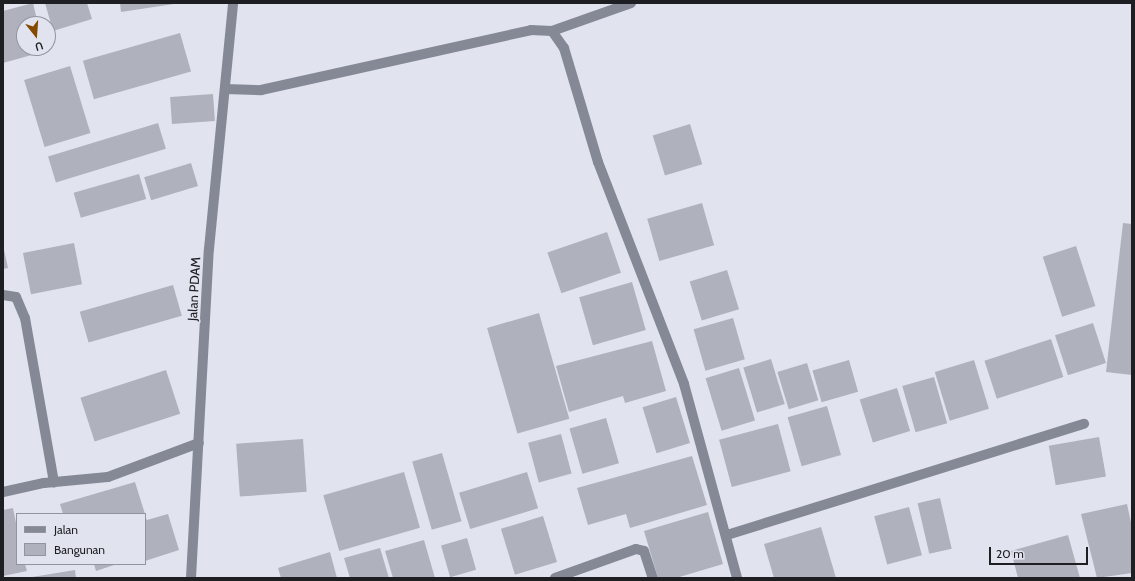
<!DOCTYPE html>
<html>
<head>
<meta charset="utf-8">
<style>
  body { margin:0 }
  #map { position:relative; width:1135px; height:581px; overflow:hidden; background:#e1e4ef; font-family:Cabin,sans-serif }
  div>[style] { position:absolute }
  .building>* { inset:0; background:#afb2bd; transform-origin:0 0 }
  .minor>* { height:10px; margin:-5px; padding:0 5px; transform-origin:5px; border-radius:5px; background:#858995 }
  span { translate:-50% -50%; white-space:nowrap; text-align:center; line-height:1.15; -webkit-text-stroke:3px #e1e4ef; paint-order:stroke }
  .street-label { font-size:13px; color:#1e1f23 }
  .frame { position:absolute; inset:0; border:4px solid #1e1f23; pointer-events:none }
  .legend { position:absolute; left:16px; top:513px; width:130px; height:52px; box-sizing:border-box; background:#e1e4ef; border:1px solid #93959d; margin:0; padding:5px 7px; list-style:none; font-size:12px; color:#1e1f23 }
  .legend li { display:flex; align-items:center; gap:8px; height:20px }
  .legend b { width:20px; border:1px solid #93959d }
  .north { position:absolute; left:16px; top:16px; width:40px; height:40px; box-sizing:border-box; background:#e1e4ef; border:1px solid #93959d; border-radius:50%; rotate:163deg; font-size:11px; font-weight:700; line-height:16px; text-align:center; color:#1e1f23 }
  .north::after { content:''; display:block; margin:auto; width:14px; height:18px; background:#844a00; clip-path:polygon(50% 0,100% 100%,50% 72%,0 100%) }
  .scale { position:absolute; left:989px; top:547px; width:99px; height:18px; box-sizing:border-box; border:2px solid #1e1f23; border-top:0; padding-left:5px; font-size:12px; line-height:14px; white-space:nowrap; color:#1e1f23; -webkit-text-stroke:3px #e1e4ef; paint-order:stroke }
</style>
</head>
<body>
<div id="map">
  <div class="building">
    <i style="clip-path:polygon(33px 3px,38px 24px,24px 24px,24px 48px,45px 48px,46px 51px,3px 63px,3px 11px)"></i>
    <i style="clip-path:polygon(45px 3px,87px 3px,92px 19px,53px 31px)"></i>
    <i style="clip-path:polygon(120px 3px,174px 3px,174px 4px,121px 12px)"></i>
    <i style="left:180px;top:33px;width:40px;height:101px;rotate:74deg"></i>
    <i style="left:70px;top:66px;width:70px;height:48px;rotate:73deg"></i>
    <i style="left:213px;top:94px;width:27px;height:43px;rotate:86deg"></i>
    <i style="left:158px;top:123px;width:27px;height:115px;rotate:73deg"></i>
    <i style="left:690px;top:124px;width:42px;height:39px;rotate:73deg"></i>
    <i style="left:191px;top:163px;width:24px;height:49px;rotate:73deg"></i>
    <i style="left:139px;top:174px;width:26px;height:68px;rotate:74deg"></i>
    <i style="left:702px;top:203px;width:44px;height:57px;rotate:74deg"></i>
    <i style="clip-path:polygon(1123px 223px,1132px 224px,1132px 375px,1106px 372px)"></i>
    <i style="left:607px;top:232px;width:43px;height:63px;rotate:71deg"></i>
    <i style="left:74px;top:243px;width:42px;height:52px;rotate:79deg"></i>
    <i style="clip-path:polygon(3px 245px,8px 268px,3px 269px)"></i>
    <i style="left:1076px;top:246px;width:63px;height:35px;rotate:72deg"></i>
    <i style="left:727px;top:270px;width:41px;height:39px;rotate:73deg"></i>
    <i style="left:632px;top:282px;width:50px;height:55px;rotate:74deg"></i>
    <i style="left:173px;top:285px;width:32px;height:97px;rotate:74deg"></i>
    <i style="left:539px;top:313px;width:110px;height:54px;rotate:74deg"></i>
    <i style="left:733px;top:318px;width:43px;height:41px;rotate:74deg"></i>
    <i style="left:1093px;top:323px;width:42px;height:40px;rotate:72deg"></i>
    <i style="left:1051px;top:339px;width:40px;height:70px;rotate:72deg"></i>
    <i style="clip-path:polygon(652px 341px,666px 391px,625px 403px,623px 396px,569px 412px,556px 366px)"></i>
    <i style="left:771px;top:359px;width:47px;height:29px;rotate:73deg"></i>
    <i style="left:849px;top:360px;width:33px;height:38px;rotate:74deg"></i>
    <i style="left:974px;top:360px;width:51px;height:41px;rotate:73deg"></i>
    <i style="left:807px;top:363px;width:39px;height:31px;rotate:73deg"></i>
    <i style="left:739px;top:368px;width:55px;height:35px;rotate:73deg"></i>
    <i style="left:166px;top:370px;width:46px;height:90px;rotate:72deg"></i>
    <i style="left:934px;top:377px;width:48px;height:33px;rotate:74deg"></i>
    <i style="left:897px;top:388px;width:45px;height:39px;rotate:73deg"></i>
    <i style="left:676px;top:397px;width:48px;height:35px;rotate:73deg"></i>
    <i style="left:827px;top:406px;width:51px;height:41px;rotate:74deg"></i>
    <i style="left:606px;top:418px;width:47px;height:38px;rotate:74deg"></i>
    <i style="left:778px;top:424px;width:49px;height:61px;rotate:75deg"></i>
    <i style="left:561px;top:434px;width:41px;height:34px;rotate:75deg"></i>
    <i style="left:1099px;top:437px;width:40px;height:51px;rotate:80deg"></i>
    <i style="left:303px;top:439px;width:53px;height:67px;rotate:86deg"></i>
    <i style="left:442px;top:453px;width:71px;height:31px;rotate:74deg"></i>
    <i style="clip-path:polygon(692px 456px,707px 505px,630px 528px,626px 514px,588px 525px,577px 488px)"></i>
    <i style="left:404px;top:472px;width:58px;height:84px;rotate:74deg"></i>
    <i style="left:527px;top:472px;width:38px;height:71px;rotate:73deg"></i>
    <i style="clip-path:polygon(135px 482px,145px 514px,63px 514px,60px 504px)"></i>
    <i style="left:940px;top:498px;width:52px;height:23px;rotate:77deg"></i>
    <i style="clip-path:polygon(1127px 504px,1132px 527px,1132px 573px,1097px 578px,1081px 514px)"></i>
    <i style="left:909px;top:507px;width:50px;height:36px;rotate:75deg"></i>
    <i style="clip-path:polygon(13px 508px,17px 528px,17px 564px,25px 564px,27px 571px,3px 576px,3px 510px)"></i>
    <i style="clip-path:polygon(708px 512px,723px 564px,676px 578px,658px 578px,644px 531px)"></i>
    <i style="clip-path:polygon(168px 514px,179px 550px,145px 561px,145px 517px,147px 520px)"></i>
    <i style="left:543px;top:516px;width:48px;height:44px;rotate:73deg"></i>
    <i style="clip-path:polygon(821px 527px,836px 578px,774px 578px,764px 544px)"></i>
    <i style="clip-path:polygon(1068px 535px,1080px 578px,1018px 578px,1011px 551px)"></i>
    <i style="left:467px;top:538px;width:33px;height:27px;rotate:74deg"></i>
    <i style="clip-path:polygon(424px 540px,435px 578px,393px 578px,385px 551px)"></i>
    <i style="clip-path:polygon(380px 548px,389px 578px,350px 578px,344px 558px)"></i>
    <i style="clip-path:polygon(330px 552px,337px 578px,281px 578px,278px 568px)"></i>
    <i style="clip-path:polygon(94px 564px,117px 564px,96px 571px)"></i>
    <i style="clip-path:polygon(75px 570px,76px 578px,32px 578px,32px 577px)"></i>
  </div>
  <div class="minor">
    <i style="left:552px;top:31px;width:84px;rotate:-19.5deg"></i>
    <i style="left:225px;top:89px;width:36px;rotate:2deg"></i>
    <i style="left:261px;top:90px;width:277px;rotate:-12.5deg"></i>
    <i style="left:531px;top:30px;width:21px;rotate:3deg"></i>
    <i style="left:552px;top:31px;width:21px;rotate:55deg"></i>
    <i style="left:564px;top:48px;width:119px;rotate:73.4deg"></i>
    <i style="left:598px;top:162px;width:238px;rotate:68.8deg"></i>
    <i style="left:684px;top:384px;width:201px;rotate:74.7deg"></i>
    <i style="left:3px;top:295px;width:13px;rotate:9deg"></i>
    <i style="left:16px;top:297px;width:23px;rotate:67deg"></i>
    <i style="left:25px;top:318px;width:167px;rotate:80deg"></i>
    <i style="left:3px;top:492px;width:42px;rotate:-12.4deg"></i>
    <i style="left:44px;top:483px;width:64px;rotate:-5.4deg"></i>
    <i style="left:108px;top:477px;width:97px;rotate:-20.5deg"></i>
    <i style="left:727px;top:535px;width:374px;rotate:-17.3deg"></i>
    <i style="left:191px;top:578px;width:329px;rotate:-86.9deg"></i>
    <i style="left:209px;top:249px;width:247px;rotate:-84.4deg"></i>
    <i style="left:555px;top:578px;width:86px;rotate:-19.7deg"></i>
    <i style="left:636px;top:549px;width:8px;rotate:14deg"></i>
    <i style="left:644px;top:551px;width:28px;rotate:72deg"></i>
  </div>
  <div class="street-label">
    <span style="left:194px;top:289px;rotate:-87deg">Jalan PDAM</span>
  </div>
  <div class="frame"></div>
  <ul class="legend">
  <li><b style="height:5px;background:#858995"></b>Jalan</li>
  <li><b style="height:11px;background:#afb2bd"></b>Bangunan</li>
  </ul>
  <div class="north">U</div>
  <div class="scale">20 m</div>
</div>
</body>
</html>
